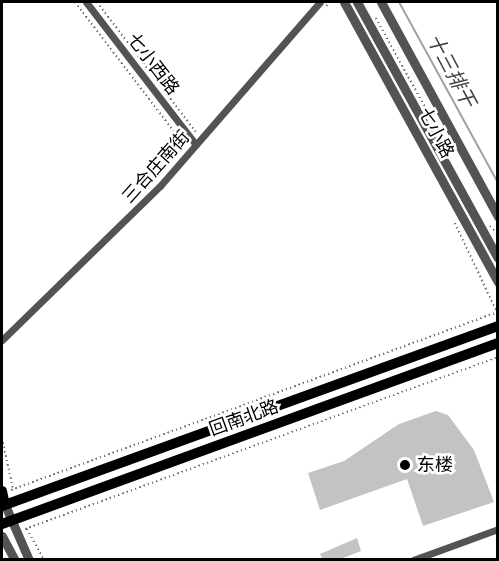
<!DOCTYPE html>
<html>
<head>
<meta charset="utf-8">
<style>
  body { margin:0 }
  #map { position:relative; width:499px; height:561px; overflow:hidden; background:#fff; font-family:"IBM Plex Sans","Noto Sans SC",sans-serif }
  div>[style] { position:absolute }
  .stream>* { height:2px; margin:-1px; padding:0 1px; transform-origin:1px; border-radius:1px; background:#a1a1a1 }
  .building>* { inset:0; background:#c3c3c3 }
  .path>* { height:1.5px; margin-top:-0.75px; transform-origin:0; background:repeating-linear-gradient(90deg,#757575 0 1.5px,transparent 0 4.5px) }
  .service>* { height:4px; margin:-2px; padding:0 2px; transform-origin:2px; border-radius:2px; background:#535353 }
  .minor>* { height:7px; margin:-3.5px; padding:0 3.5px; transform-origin:3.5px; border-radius:3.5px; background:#535353 }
  .tertiary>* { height:9px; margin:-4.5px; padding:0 4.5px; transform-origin:4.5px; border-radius:4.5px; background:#535353 }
  .primary>* { height:10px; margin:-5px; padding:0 5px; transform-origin:5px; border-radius:5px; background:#000 }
  .dots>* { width:16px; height:16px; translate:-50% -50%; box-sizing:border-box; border:3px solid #fff; border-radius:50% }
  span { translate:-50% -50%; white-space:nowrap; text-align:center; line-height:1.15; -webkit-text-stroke:5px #fff; paint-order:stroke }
  .street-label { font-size:18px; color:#000 }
  .poi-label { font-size:18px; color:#000 }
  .left { translate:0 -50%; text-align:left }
  .water-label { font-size:20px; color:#424242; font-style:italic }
  .frame { position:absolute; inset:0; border:3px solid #000; pointer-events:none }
</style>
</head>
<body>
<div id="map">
  <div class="stream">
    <i style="left:399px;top:2px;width:206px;rotate:61.3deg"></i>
  </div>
  <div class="building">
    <i style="clip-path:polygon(436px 411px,448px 415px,474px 450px,494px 502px,423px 526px,407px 479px,320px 510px,308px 473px,344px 461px,399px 424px)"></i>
    <i style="clip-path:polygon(357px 538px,361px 551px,338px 560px,323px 560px,320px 554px)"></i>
  </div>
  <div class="path">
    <i style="left:75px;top:2px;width:181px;rotate:52.6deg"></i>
    <i style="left:97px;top:2px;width:163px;rotate:52.7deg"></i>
    <i style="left:326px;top:6px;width:6px;rotate:-45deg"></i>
    <i style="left:376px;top:18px;width:130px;rotate:61.1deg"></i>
    <i style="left:455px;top:223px;width:101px;rotate:64.7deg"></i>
    <i style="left:490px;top:226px;width:11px;rotate:45deg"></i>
    <i style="left:2px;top:438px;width:51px;rotate:77.6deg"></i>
    <i style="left:11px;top:490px;width:519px;rotate:-20.08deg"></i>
    <i style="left:25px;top:529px;width:503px;rotate:-19.98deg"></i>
    <i style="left:27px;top:529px;width:35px;rotate:61deg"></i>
  </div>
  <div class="service">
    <i style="left:498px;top:372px;width:14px;rotate:90deg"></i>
  </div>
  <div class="minor">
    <i style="left:86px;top:2px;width:180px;rotate:52.4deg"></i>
    <i style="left:2px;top:340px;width:221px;rotate:-44.3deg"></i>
    <i style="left:160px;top:186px;width:244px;rotate:-49deg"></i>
    <i style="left:413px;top:560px;width:90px;rotate:-20deg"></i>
  </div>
  <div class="tertiary">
    <i style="left:344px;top:2px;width:320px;rotate:61.2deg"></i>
    <i style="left:357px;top:2px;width:292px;rotate:61.2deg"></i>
    <i style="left:381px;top:2px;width:245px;rotate:61.4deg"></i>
    <i style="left:5px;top:505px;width:60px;rotate:66.4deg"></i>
    <i style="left:2px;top:536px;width:27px;rotate:62deg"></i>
  </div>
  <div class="primary">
    <i style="left:2px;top:491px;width:14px;rotate:78deg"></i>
    <i style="left:2px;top:506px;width:528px;rotate:-19.95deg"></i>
    <i style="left:2px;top:524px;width:528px;rotate:-20.05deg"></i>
  </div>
  <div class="dots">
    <i style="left:405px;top:465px;background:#000"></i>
  </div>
  <div class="street-label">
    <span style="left:153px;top:64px;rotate:52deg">七小西路</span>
    <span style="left:436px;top:133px;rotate:62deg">七小路</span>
    <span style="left:156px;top:167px;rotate:-48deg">三合庄南街</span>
    <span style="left:244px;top:418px;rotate:-20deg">回南北路</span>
  </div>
  <div class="poi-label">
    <span class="left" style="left:417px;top:465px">东楼</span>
  </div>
  <div class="water-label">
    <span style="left:452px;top:70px;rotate:62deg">十三排干</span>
  </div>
  <div class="frame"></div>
</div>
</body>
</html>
